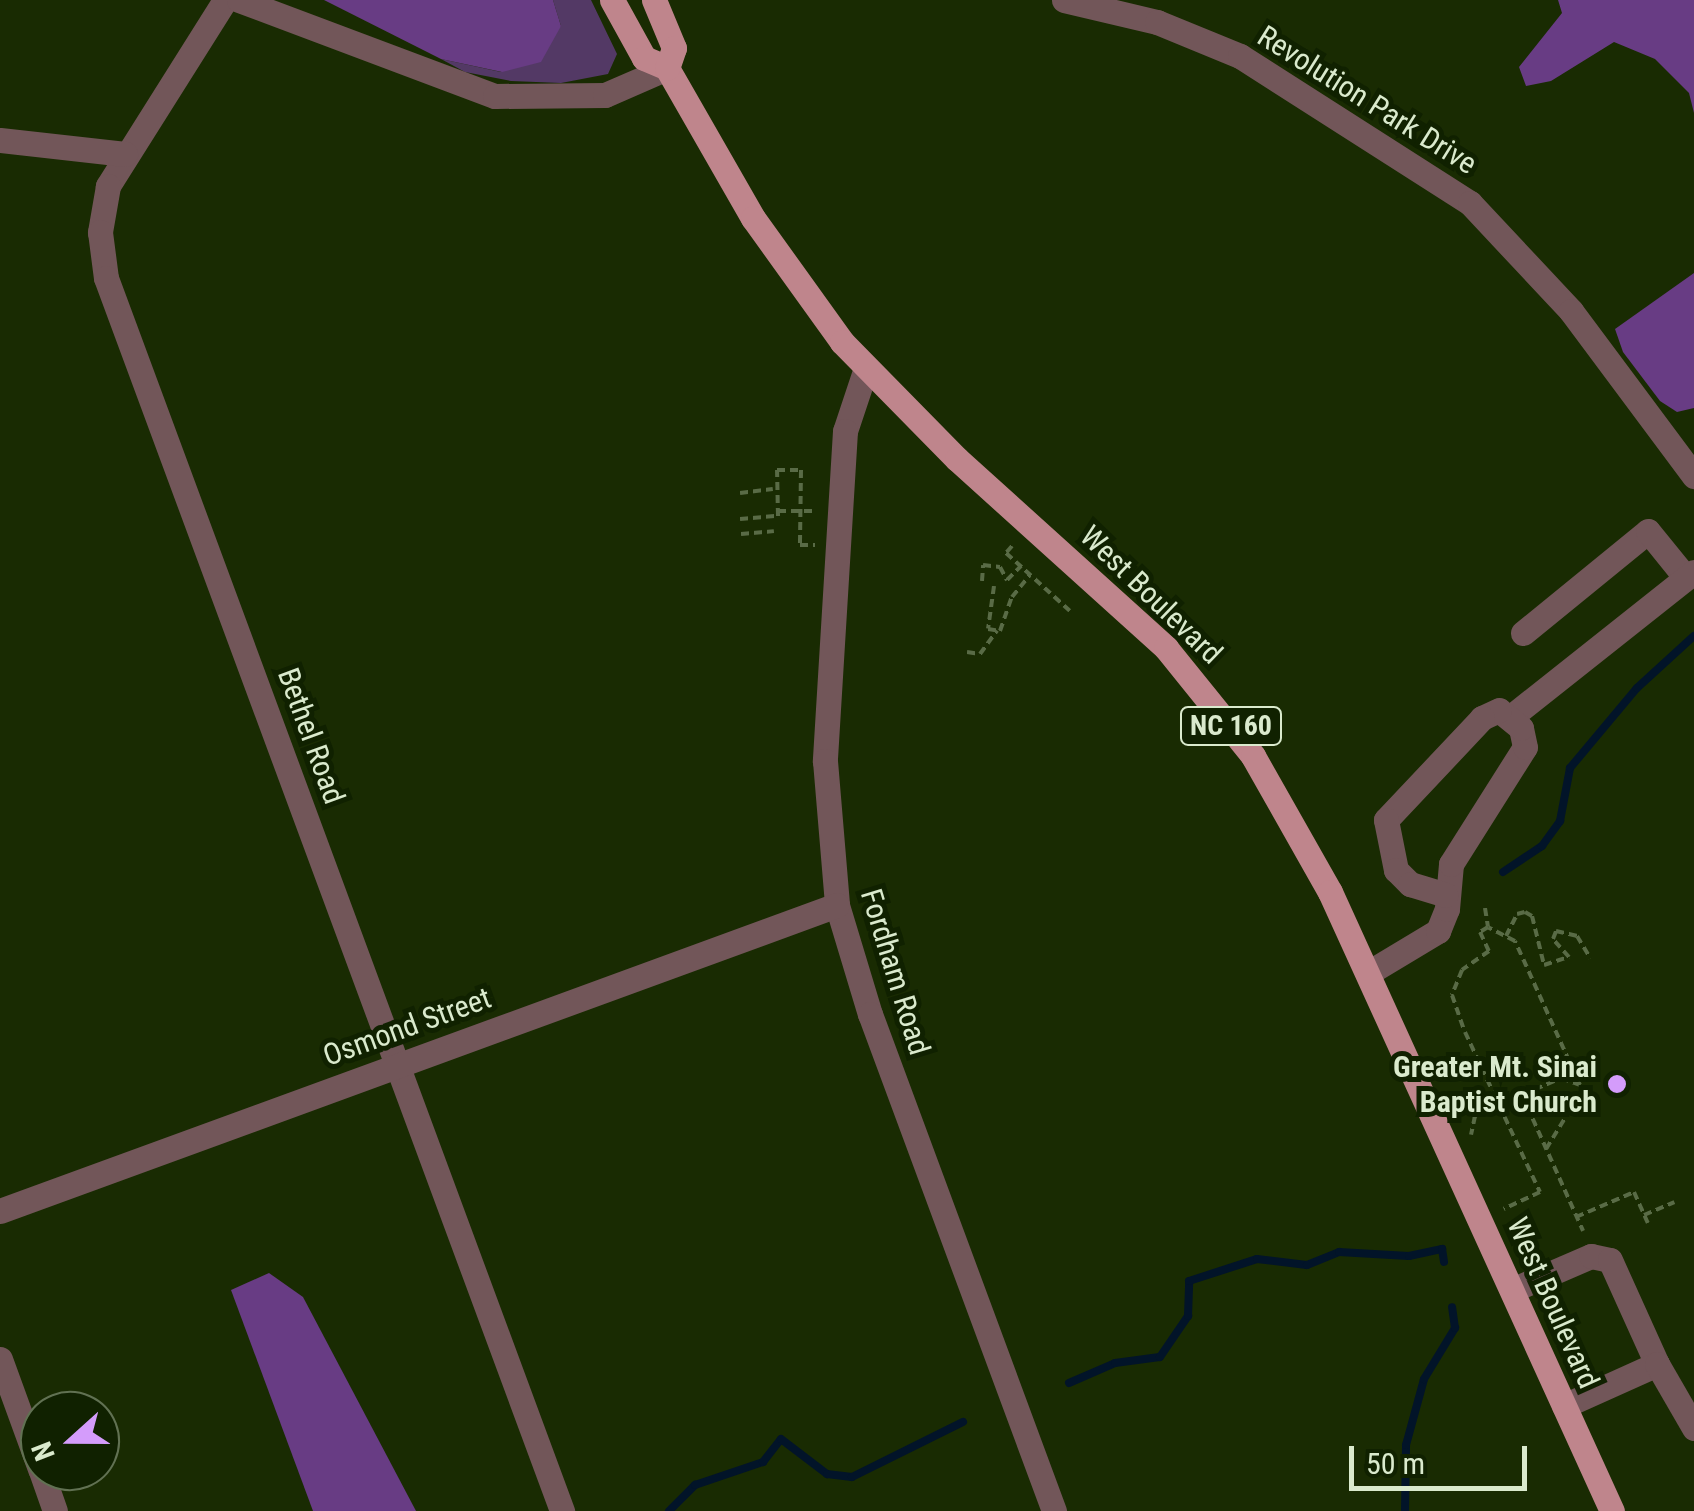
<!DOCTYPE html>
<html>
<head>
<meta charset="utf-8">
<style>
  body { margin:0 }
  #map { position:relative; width:1694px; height:1511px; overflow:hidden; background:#192b02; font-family:"Roboto Condensed",sans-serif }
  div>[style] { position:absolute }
  .green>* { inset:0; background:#533965 }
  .forest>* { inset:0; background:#683c84 }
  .stream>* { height:8px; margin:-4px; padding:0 4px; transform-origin:4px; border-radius:4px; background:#021429 }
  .path>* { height:4px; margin-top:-2px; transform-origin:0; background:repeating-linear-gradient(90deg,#596b46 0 8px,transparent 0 13px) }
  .minor>* { height:25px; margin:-12.5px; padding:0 12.5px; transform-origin:12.5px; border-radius:12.5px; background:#725659 }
  .major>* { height:25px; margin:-12.5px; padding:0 12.5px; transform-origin:12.5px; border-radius:12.5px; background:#bf858c }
  .dots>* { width:28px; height:28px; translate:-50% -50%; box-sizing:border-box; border:5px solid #102100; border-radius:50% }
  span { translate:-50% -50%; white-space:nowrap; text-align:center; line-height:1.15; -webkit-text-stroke:10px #102100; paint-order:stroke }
  .shield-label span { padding:2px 8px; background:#102100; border:2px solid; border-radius:8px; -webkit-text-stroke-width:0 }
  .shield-label { font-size:28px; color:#daeacd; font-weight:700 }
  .street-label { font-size:30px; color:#daeacd }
  .poi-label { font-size:30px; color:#daeacd; font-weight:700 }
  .right { translate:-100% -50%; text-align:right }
  .north { position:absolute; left:20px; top:1391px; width:100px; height:100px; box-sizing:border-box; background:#102100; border:2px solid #617152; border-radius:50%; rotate:249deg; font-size:28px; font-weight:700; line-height:40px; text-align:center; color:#daeacd }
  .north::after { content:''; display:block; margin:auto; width:35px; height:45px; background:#d49cfb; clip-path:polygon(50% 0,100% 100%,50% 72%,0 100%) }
  .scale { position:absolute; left:1349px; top:1446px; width:178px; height:45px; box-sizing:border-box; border:5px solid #daeacd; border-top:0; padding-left:12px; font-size:30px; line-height:35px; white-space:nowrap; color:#daeacd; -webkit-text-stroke:8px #102100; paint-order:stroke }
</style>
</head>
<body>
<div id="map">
  <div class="green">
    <i style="clip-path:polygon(553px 0,591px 0,617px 54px,608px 74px,561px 83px,511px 81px,465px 72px,441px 59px,501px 72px,561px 26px)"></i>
  </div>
  <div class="forest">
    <i style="clip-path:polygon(324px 0,553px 0,561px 26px,541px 62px,502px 72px,441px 59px)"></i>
    <i style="clip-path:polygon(1558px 0,1694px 0,1694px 113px,1689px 93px,1655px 59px,1614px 42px,1551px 81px,1526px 86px,1519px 67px,1562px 13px)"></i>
    <i style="clip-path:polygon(1694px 273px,1694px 408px,1677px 412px,1660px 401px,1623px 352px,1615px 329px)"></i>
    <i style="clip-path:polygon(269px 1273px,303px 1297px,416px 1511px,313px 1511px,231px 1290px)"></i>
  </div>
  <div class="stream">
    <i style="left:1503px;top:872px;width:47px;rotate:-33.7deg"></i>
    <i style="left:1542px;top:846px;width:31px;rotate:-54deg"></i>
    <i style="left:1560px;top:821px;width:54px;rotate:-79.3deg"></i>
    <i style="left:1570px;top:768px;width:104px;rotate:-50.1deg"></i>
    <i style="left:1637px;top:688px;width:77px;rotate:-42.4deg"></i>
    <i style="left:1069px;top:1383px;width:50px;rotate:-23.5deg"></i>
    <i style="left:1115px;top:1363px;width:45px;rotate:-7.6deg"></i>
    <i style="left:1160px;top:1357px;width:50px;rotate:-55.7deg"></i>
    <i style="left:1188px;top:1316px;width:35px;rotate:-88deg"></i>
    <i style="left:1189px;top:1281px;width:71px;rotate:-17.9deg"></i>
    <i style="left:1257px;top:1259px;width:50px;rotate:6.8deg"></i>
    <i style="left:1307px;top:1265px;width:35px;rotate:-22deg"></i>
    <i style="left:1339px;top:1252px;width:70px;rotate:3.3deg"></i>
    <i style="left:1409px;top:1256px;width:34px;rotate:-12deg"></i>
    <i style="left:1442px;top:1249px;width:13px;rotate:81deg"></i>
    <i style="left:669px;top:1511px;width:37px;rotate:-45deg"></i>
    <i style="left:695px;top:1485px;width:72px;rotate:-18.7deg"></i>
    <i style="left:763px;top:1462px;width:29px;rotate:-52deg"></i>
    <i style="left:781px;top:1439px;width:58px;rotate:37.3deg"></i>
    <i style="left:827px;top:1474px;width:25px;rotate:7deg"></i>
    <i style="left:852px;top:1477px;width:124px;rotate:-26.4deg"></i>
    <i style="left:1405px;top:1511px;width:66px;rotate:-89.1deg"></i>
    <i style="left:1406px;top:1445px;width:68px;rotate:-74.7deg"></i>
    <i style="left:1424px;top:1379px;width:60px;rotate:-58.7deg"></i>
    <i style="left:1455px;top:1328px;width:21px;rotate:-98deg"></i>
  </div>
  <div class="path">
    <i style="left:740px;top:493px;width:33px;rotate:-7deg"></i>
    <i style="left:778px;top:511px;width:38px"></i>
    <i style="left:740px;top:519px;width:38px;rotate:-5deg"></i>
    <i style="left:778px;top:516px;width:46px;rotate:-91.2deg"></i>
    <i style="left:777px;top:470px;width:24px"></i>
    <i style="left:801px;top:470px;width:75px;rotate:90.8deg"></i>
    <i style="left:800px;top:545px;width:15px"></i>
    <i style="left:741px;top:534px;width:33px;rotate:-5deg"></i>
    <i style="left:1012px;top:546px;width:9px;rotate:131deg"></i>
    <i style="left:1006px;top:553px;width:86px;rotate:42.2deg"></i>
    <i style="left:982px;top:581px;width:16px;rotate:-86deg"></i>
    <i style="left:983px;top:565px;width:17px;rotate:7deg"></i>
    <i style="left:1000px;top:567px;width:15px;rotate:62deg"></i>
    <i style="left:1007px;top:580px;width:20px;rotate:-45deg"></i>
    <i style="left:994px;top:586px;width:43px;rotate:97.9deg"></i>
    <i style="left:988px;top:629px;width:12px;rotate:9deg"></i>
    <i style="left:1000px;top:631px;width:36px;rotate:-71deg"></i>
    <i style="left:1012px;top:597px;width:28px;rotate:-51deg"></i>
    <i style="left:967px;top:652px;width:13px;rotate:9deg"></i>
    <i style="left:980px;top:654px;width:29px;rotate:-54deg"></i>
    <i style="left:1485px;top:908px;width:19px;rotate:81deg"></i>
    <i style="left:1506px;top:936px;width:25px;rotate:-63deg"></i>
    <i style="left:1517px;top:914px;width:8px;rotate:-14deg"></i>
    <i style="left:1525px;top:912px;width:8px;rotate:30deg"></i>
    <i style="left:1532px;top:916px;width:50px;rotate:76.2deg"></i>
    <i style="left:1544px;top:965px;width:26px;rotate:-18deg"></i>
    <i style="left:1569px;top:957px;width:24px;rotate:-132deg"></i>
    <i style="left:1553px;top:939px;width:9px;rotate:-69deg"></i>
    <i style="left:1556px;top:931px;width:22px;rotate:13deg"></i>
    <i style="left:1577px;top:936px;width:26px;rotate:59deg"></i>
    <i style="left:1522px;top:1095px;width:149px;rotate:65.8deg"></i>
    <i style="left:1459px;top:1109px;width:17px;rotate:24deg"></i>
    <i style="left:1475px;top:1116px;width:19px;rotate:102deg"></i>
    <i style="left:1475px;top:1116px;width:26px;rotate:-25deg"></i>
    <i style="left:1499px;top:1105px;width:68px;rotate:-23.5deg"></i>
    <i style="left:1561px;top:1078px;width:20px;rotate:20deg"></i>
    <i style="left:1580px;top:1085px;width:158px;rotate:-114.3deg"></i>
    <i style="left:1515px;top:941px;width:30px;rotate:-153deg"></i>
    <i style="left:1488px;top:927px;width:9px;rotate:148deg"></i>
    <i style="left:1480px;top:932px;width:21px;rotate:65deg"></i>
    <i style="left:1489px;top:951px;width:33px;rotate:145deg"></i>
    <i style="left:1462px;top:970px;width:27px;rotate:112deg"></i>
    <i style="left:1452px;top:995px;width:39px;rotate:71deg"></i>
    <i style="left:1465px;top:1032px;width:81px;rotate:65deg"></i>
    <i style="left:1499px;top:1105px;width:96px;rotate:64.8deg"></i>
    <i style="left:1540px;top:1192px;width:40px;rotate:155deg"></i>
    <i style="left:1546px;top:1149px;width:61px;rotate:-58.4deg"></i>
    <i style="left:1644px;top:1215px;width:33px;rotate:-23deg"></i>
    <i style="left:1576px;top:1217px;width:63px;rotate:-23.3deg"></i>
    <i style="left:1634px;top:1192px;width:34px;rotate:66deg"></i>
  </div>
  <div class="minor">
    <i style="left:225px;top:0;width:220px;rotate:122.2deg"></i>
    <i style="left:108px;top:186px;width:47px;rotate:99.9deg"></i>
    <i style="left:100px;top:232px;width:46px;rotate:82.6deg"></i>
    <i style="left:106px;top:278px;width:1315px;rotate:69.7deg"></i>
    <i style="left:239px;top:0;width:273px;rotate:20.6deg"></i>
    <i style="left:495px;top:96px;width:110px;rotate:-0.5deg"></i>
    <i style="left:605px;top:95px;width:68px;rotate:-23.5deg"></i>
    <i style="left:1064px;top:0;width:96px;rotate:13.3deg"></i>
    <i style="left:1157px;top:22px;width:90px;rotate:22.3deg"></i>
    <i style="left:1240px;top:56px;width:273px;rotate:32.6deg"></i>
    <i style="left:1470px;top:203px;width:148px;rotate:46.9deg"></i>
    <i style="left:1571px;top:311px;width:206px;rotate:53.3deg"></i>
    <i style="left:0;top:140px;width:126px;rotate:6.4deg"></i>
    <i style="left:866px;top:368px;width:66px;rotate:108.4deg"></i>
    <i style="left:845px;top:431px;width:331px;rotate:93.5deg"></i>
    <i style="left:825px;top:761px;width:144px;rotate:85.2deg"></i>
    <i style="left:837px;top:905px;width:114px;rotate:73.2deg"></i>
    <i style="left:870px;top:1014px;width:530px;rotate:69.68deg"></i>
    <i style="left:1523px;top:633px;width:161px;rotate:-39.2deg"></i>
    <i style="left:1648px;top:531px;width:60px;rotate:51deg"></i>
    <i style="left:1512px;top:716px;width:232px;rotate:-38.4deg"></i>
    <i style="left:1368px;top:973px;width:82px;rotate:-31deg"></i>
    <i style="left:1438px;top:931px;width:24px;rotate:-68deg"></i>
    <i style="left:1447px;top:909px;width:45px;rotate:-84.9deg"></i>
    <i style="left:1451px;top:864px;width:138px;rotate:-57.7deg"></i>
    <i style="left:1525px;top:747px;width:19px;rotate:-102deg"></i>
    <i style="left:1521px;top:728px;width:28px;rotate:-141deg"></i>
    <i style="left:1499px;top:710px;width:19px;rotate:155deg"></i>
    <i style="left:1482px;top:718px;width:140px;rotate:133.3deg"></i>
    <i style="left:1386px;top:820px;width:51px;rotate:78.7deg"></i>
    <i style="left:1396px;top:870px;width:20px;rotate:45deg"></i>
    <i style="left:1410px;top:884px;width:37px;rotate:17deg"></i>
    <i style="left:0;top:1211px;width:891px;rotate:-20.08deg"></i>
    <i style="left:1512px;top:1290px;width:86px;rotate:-23.3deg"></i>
    <i style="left:1591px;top:1256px;width:19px;rotate:12deg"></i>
    <i style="left:1610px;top:1260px;width:114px;rotate:65.7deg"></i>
    <i style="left:1657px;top:1364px;width:102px;rotate:155.7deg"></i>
    <i style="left:0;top:1359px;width:117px;rotate:70deg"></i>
    <i style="left:1657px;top:1364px;width:74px;rotate:60deg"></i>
    <i style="left:41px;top:1471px;width:42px;rotate:70.7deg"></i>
  </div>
  <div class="major">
    <i style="left:612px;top:0;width:66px;rotate:61.1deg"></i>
    <i style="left:644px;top:58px;width:25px;rotate:23deg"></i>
    <i style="left:667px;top:68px;width:173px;rotate:60.2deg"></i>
    <i style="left:753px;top:218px;width:153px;rotate:54.3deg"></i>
    <i style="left:842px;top:342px;width:164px;rotate:45.5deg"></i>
    <i style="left:957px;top:459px;width:282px;rotate:42.1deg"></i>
    <i style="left:1166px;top:648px;width:139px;rotate:51.1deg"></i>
    <i style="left:1253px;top:756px;width:156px;rotate:60.5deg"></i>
    <i style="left:1330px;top:892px;width:680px;rotate:65.51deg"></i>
    <i style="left:654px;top:0;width:52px;rotate:67.4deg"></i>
    <i style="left:674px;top:48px;width:21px;rotate:109deg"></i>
  </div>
  <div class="dots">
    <i style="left:1617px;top:1084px;background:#d49cfb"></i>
  </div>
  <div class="shield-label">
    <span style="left:1231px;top:726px">NC 160</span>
  </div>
  <div class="street-label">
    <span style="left:1367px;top:100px;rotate:32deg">Revolution Park Drive</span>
    <span style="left:1151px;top:595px;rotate:44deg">West Boulevard</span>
    <span style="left:311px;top:736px;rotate:70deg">Bethel Road</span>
    <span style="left:895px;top:972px;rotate:73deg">Fordham Road</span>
    <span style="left:407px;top:1027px;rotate:-20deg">Osmond Street</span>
    <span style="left:1553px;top:1303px;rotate:66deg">West Boulevard</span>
  </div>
  <div class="poi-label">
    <span class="right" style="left:1597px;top:1084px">Greater Mt. Sinai<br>Baptist Church</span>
  </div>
  <div class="north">N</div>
  <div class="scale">50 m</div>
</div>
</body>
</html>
